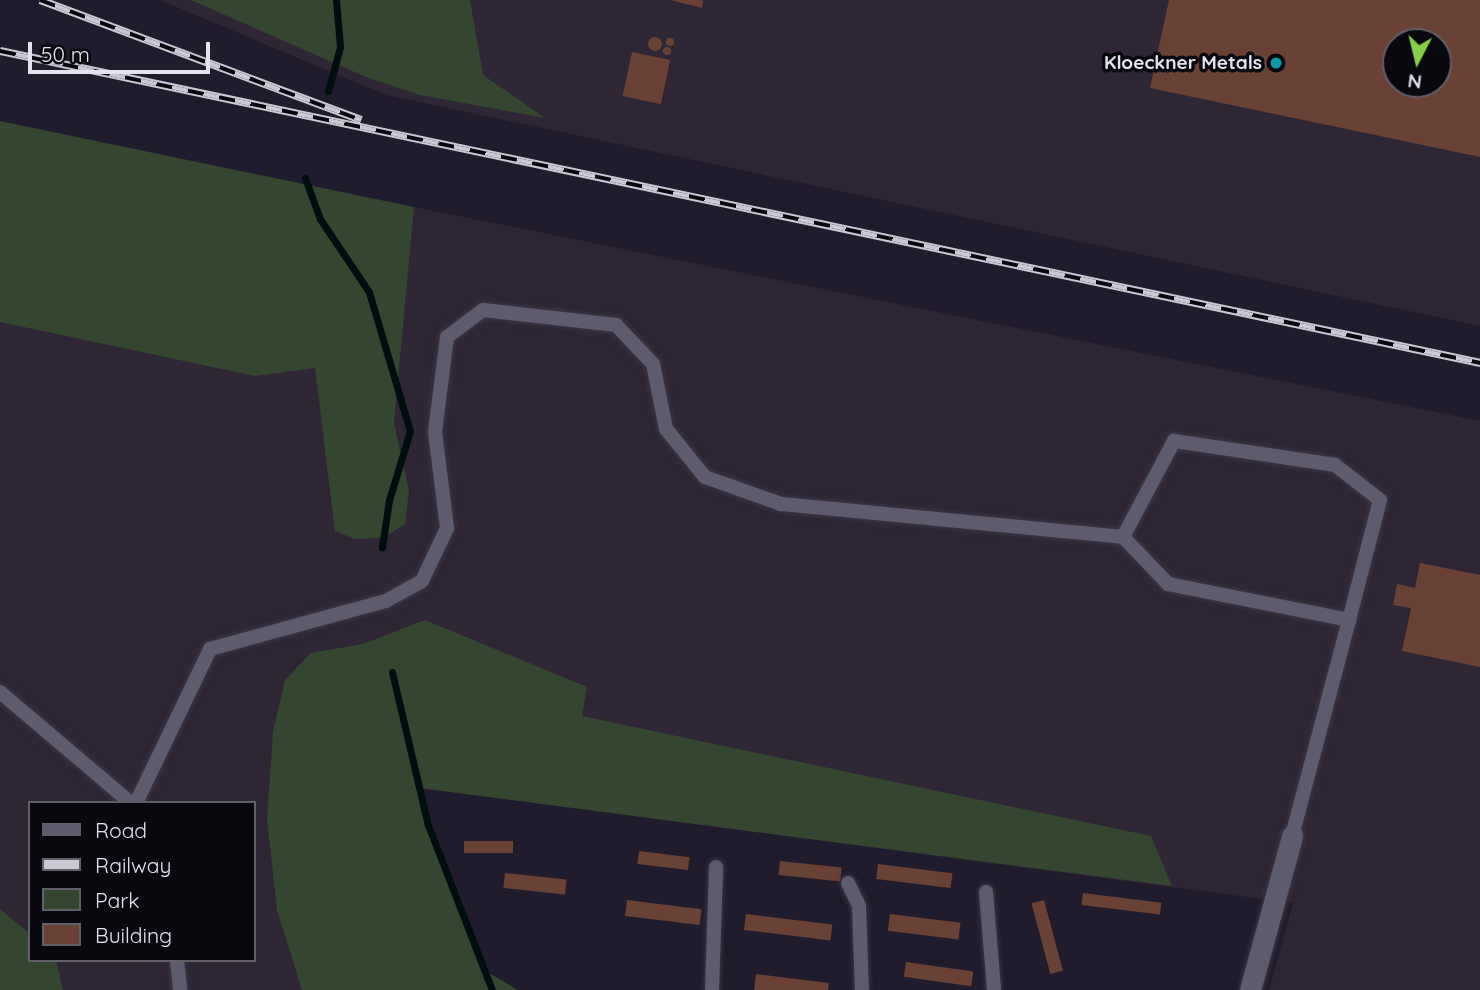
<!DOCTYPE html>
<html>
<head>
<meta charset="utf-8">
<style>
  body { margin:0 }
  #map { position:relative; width:1480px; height:990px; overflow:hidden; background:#201c2d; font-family:Quicksand,sans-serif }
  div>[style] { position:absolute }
  .industrial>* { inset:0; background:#2f2635 }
  .green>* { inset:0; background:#344530 }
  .stream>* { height:7px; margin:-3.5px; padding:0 3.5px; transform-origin:3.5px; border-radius:3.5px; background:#000d0e }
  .building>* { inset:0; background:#6a4135; transform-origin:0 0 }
  .round { border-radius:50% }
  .roads { filter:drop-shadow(0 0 2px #3a3645) drop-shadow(0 0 2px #3a3645) }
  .lane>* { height:14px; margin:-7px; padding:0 7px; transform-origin:7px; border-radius:7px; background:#5f5b6f }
  .street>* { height:21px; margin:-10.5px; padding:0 10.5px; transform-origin:10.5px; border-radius:10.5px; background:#5f5b6f }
  .rail>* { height:8px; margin-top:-4px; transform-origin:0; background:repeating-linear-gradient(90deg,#09080f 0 16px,#cac8d5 0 32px); box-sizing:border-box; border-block:2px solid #cac8d5 }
  .dots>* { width:19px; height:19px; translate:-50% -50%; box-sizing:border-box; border:4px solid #09080f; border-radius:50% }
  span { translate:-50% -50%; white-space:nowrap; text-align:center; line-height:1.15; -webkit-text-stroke:7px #09080f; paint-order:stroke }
  .poi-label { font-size:19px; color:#e4e2ee; font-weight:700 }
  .right { translate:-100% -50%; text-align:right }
  .legend { position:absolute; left:28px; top:801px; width:228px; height:161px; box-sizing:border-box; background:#09080f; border:2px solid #615f68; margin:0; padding:9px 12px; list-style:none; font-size:21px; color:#e4e2ee }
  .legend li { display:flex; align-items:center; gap:14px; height:35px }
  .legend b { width:35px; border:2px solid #615f68 }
  .north { position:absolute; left:1382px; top:28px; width:70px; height:70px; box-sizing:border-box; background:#09080f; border:2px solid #615f68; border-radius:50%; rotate:187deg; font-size:19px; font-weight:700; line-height:28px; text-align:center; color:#e4e2ee }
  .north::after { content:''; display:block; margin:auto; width:24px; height:32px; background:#87cf4a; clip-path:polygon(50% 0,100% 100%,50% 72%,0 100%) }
  .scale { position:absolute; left:28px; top:42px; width:182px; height:32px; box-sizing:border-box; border:4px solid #e4e2ee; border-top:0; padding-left:9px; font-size:21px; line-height:24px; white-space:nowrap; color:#e4e2ee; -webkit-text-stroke:5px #09080f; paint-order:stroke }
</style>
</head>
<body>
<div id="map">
  <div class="industrial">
    <i style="clip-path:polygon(evenodd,160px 0,1480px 0,1480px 326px,386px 95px,160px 0,1396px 42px,1438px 42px,1438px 84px,1396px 84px,1396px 42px)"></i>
    <i style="clip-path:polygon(evenodd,414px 207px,1480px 421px,1480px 990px,1269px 990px,1293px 903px,420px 788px,462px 919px,488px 986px,496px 990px,0 990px,0 215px,351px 217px,414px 207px,30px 803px,254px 803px,254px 960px,30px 960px,30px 803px)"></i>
  </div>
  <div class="green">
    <i style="clip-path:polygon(191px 0,470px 0,483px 75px,545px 118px,420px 95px,366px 77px)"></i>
    <i style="clip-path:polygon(0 121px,414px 207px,394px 423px,409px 490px,405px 524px,383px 538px,355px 539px,335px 531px,315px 368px,255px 376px,0 322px)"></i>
    <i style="clip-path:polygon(425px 620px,587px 687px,582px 716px,1151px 836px,1172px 886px,419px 788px,428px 825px,482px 969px,518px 990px,302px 990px,277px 910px,267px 819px,273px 732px,285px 680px,311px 653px,363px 644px)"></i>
    <i style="clip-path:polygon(0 909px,30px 934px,30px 960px,56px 960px,63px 990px,0 990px)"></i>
  </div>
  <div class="stream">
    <i style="left:328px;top:91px;width:46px;rotate:-74.7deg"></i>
    <i style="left:340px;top:47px;width:47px;rotate:-94.9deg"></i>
    <i style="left:305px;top:178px;width:44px;rotate:69.9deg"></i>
    <i style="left:320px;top:219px;width:88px;rotate:56.1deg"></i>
    <i style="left:369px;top:292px;width:145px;rotate:73.6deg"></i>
    <i style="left:410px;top:431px;width:72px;rotate:106.9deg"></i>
    <i style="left:389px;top:500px;width:48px;rotate:98.5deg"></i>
    <i style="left:392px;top:672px;width:157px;rotate:76.8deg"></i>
    <i style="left:428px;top:825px;width:177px;rotate:68.8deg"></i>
  </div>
  <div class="building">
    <i style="clip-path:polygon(670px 0,703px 0,702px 8px)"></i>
    <i style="clip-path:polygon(evenodd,1169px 0,1480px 0,1480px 157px,1150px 88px,1169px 0,1396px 42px,1438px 42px,1438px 84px,1396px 84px,1396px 42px)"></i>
    <i class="round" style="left:648px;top:37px;width:14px;height:14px"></i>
    <i class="round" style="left:666px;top:38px;width:8px;height:8px"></i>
    <i class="round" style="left:663px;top:47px;width:8px;height:8px"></i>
    <i style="left:632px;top:52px;width:39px;height:45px;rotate:12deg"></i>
    <i style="clip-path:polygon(1420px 563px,1480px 575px,1480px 667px,1402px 651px,1411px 608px,1393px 605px,1397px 584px,1415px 588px)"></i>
    <i style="left:513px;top:841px;width:12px;height:49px;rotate:90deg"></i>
    <i style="left:639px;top:851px;width:51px;height:13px;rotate:7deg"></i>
    <i style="left:780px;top:861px;width:62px;height:14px;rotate:6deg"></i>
    <i style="left:878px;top:864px;width:75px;height:15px;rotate:7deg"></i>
    <i style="left:505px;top:873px;width:62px;height:15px;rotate:6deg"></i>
    <i style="left:1083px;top:893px;width:79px;height:12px;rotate:7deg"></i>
    <i style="left:627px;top:900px;width:75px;height:16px;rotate:7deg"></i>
    <i style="left:1044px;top:900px;width:73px;height:13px;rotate:75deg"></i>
    <i style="left:746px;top:914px;width:87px;height:16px;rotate:7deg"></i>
    <i style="left:890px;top:914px;width:71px;height:17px;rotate:7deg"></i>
    <i style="left:906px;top:962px;width:68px;height:15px;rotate:8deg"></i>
    <i style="clip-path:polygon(756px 974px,829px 983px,828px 990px,754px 990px)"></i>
  </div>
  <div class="roads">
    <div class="lane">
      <i style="left:0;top:692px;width:172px;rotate:40.3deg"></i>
      <i style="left:136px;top:803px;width:171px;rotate:-64.3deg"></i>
      <i style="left:210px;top:649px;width:182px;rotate:-15.3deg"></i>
      <i style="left:386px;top:601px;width:41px;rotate:-29.1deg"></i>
      <i style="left:422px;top:581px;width:59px;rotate:-64.7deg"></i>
      <i style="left:447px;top:528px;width:97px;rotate:-97.1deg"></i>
      <i style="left:435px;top:432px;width:96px;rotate:-82.8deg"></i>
      <i style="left:447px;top:337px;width:45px;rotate:-36.9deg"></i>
      <i style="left:483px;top:310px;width:134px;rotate:6.4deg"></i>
      <i style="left:616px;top:325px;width:54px;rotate:46.5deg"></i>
      <i style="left:653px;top:364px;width:66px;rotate:78.7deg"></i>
      <i style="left:666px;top:429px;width:62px;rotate:50.9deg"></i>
      <i style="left:705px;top:477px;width:81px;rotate:19.6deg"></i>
      <i style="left:781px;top:504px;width:344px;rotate:5.5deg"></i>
      <i style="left:1123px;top:537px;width:65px;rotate:46.2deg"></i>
      <i style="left:1168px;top:584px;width:185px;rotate:11.2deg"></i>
      <i style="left:1349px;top:620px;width:124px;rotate:-75.5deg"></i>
      <i style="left:1380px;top:500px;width:57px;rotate:-142.1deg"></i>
      <i style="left:1335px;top:465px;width:163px;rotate:-171.5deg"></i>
      <i style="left:1174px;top:441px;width:109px;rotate:118deg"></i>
      <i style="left:1292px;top:836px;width:223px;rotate:-75.2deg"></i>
      <i style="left:848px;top:883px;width:25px;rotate:64deg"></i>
      <i style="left:859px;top:906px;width:84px;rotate:88deg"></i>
      <i style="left:986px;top:892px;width:98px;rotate:85.3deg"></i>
      <i style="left:177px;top:960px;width:30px;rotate:84deg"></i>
      <i style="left:712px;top:990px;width:123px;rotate:-88.1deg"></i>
    </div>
    <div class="street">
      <i style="left:1250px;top:990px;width:160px;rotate:-74.7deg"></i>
    </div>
  </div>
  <div class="rail">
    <i style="left:40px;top:0;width:343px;rotate:20.5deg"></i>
    <i style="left:0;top:51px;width:1513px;rotate:11.9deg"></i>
  </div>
  <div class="dots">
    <i style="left:1276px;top:63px;background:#0f9aa8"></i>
  </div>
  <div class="poi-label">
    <span class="right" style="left:1262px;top:63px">Kloeckner Metals</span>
  </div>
  <ul class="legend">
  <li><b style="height:9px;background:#5f5b6f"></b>Road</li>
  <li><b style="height:9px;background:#cac8d5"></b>Railway</li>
  <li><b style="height:19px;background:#344530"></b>Park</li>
  <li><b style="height:19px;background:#6a4135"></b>Building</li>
  </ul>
  <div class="north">N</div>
  <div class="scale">50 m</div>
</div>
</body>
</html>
